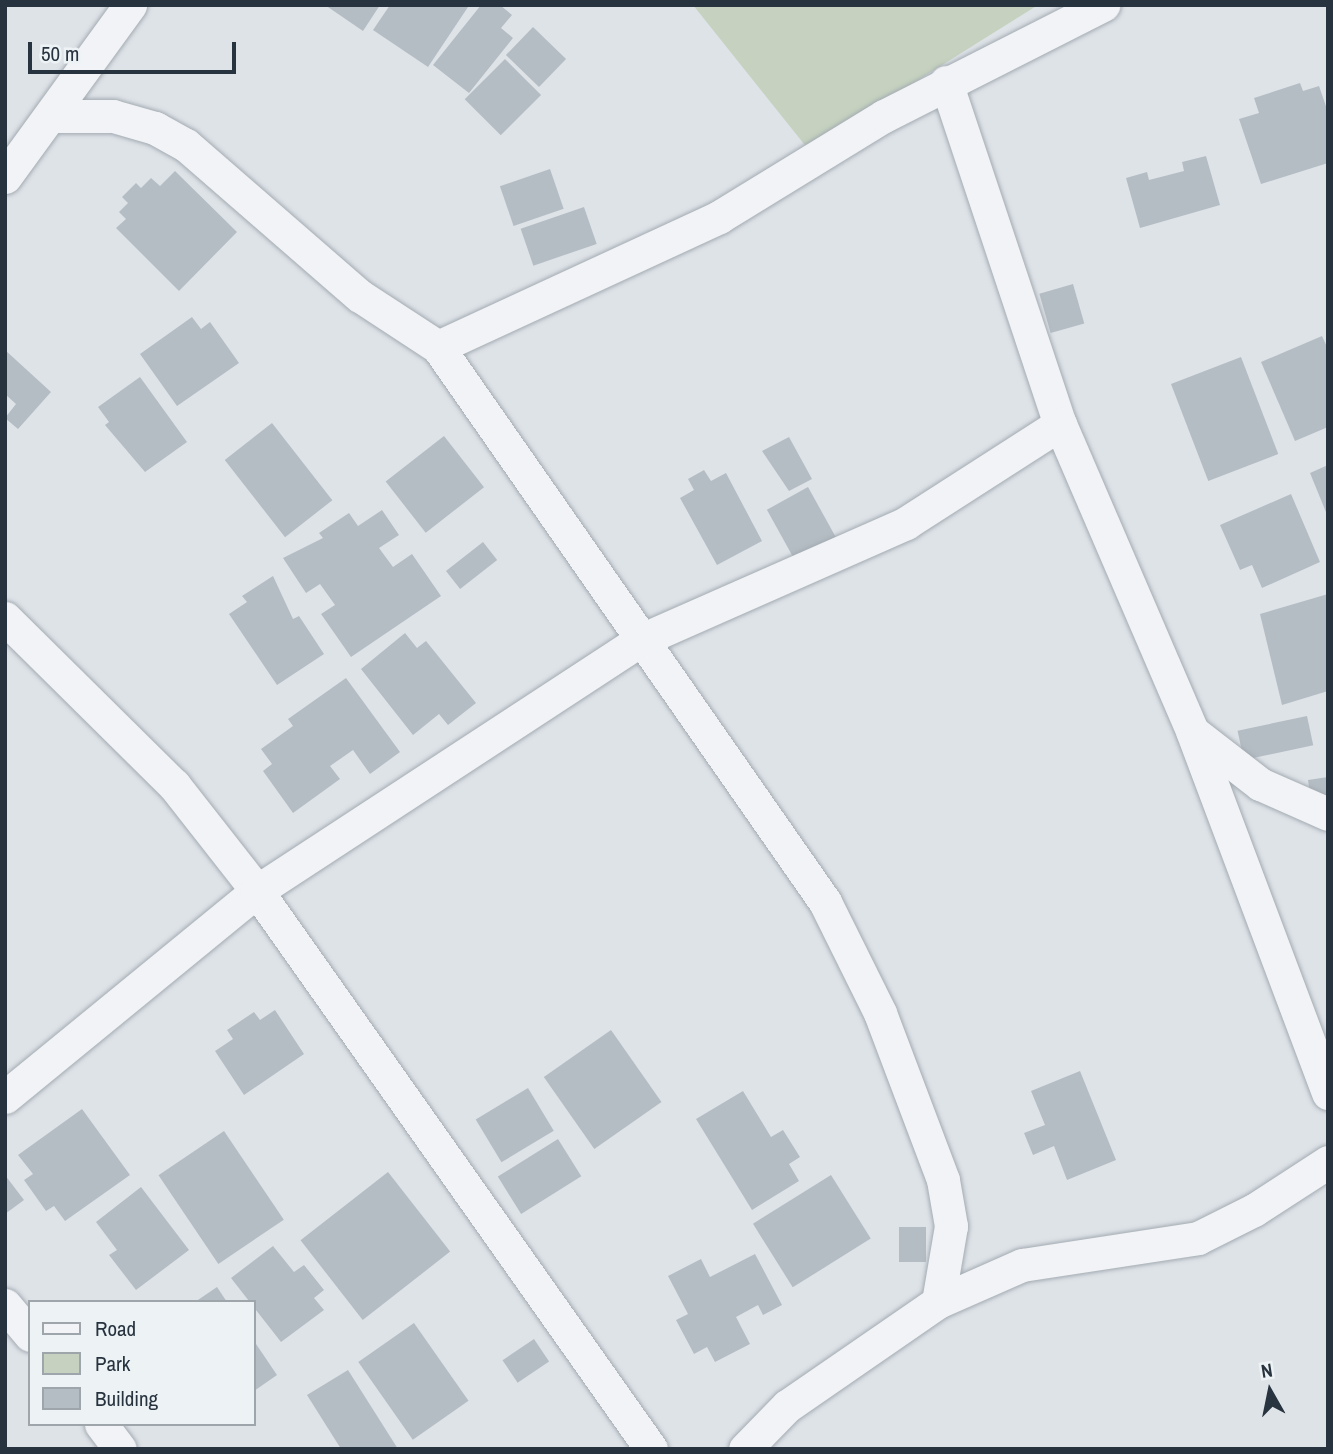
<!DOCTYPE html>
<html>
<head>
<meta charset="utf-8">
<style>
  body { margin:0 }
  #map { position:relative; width:1333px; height:1454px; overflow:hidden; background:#dee3e8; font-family:"Archivo Narrow",sans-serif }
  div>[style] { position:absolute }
  .green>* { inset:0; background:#c6d2bf }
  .building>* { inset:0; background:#b5bdc4; transform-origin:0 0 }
  .roads { filter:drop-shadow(0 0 2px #a3abb2) drop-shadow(0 0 2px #a3abb2) }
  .minor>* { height:33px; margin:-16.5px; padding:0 16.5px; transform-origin:16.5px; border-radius:16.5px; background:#f1f3f6 }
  span { translate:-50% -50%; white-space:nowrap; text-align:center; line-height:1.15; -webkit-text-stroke:6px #edf2f5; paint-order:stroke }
  .frame { position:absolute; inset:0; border:7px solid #27333e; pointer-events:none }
  .legend { position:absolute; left:28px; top:1300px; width:228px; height:126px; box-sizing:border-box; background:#edf2f5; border:2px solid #9ea6ac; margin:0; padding:9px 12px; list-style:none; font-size:21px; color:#27333e }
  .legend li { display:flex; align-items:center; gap:14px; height:35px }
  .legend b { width:35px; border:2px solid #9ea6ac }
  .north { position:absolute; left:1235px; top:1356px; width:70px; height:70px; -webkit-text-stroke:5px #edf2f5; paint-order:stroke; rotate:351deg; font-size:19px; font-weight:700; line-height:28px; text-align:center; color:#27333e }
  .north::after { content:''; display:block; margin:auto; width:24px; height:32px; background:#27333e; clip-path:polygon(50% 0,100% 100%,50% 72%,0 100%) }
  .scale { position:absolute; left:28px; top:42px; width:208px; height:32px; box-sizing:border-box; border:4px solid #27333e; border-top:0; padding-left:9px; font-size:21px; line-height:24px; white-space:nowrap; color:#27333e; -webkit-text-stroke:5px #edf2f5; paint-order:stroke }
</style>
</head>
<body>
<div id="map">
  <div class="green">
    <i style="clip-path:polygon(693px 5px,1038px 5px,808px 149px)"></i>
  </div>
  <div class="building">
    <i style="clip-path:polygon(325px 5px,380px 5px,363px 31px)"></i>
    <i style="clip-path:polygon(390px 5px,465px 5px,468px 7px,428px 67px,373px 30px)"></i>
    <i style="clip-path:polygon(481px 5px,500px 5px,512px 15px,501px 28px,513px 38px,469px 93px,433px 65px)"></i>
    <i style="left:533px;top:27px;width:46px;height:39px;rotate:44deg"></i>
    <i style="left:505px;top:59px;width:51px;height:57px;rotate:45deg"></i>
    <i style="clip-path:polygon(1300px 83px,1303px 91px,1319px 86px,1328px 112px,1328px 163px,1261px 184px,1239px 119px,1259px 113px,1254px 98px)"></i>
    <i style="clip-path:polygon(1206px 156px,1220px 205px,1140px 228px,1126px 178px,1147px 172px,1149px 180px,1184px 171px,1182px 162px)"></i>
    <i style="left:550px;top:169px;width:42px;height:53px;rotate:71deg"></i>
    <i style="clip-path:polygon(175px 171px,237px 232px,179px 291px,116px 228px,126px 219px,119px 212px,128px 203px,122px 197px,136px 183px,141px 188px,151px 178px,160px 186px)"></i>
    <i style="left:584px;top:207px;width:39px;height:67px;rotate:71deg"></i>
    <i style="left:1073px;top:284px;width:41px;height:35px;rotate:74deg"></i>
    <i style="clip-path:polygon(192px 317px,201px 329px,210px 322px,239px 363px,177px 406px,140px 354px)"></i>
    <i style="clip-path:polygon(1322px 336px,1328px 349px,1328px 427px,1295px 441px,1261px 362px)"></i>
    <i style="clip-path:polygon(5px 350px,51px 392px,18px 429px,5px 418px,16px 404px,5px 394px)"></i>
    <i style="left:1241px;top:357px;width:104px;height:75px;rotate:69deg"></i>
    <i style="clip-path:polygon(140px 377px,187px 442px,145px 472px,105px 425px,109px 422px,98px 407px)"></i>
    <i style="left:272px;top:423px;width:98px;height:60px;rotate:52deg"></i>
    <i style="left:444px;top:436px;width:65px;height:74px;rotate:52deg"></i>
    <i style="clip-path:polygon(789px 437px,812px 479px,789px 491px,762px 451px)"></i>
    <i style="clip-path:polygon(1328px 465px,1328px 517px,1310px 473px)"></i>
    <i style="clip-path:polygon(704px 470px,711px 481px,726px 473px,762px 541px,717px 565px,680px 498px,694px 490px,688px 479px)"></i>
    <i style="left:808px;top:487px;width:60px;height:47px;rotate:61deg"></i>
    <i style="clip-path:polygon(1291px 494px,1320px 562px,1262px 588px,1252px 565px,1240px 570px,1220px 525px)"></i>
    <i style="clip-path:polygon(382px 510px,399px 535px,379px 548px,393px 567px,412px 554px,441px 596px,351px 657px,321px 614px,335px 605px,320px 584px,306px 593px,283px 558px,323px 538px,319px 533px,349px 513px,358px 526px)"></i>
    <i style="left:483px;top:542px;width:23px;height:47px;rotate:52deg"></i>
    <i style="clip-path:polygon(273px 576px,293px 619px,299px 616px,324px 654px,277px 685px,229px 614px,247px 602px,242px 596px)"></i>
    <i style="clip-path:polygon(1328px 594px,1328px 691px,1282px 705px,1260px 614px)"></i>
    <i style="clip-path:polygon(405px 633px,417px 648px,426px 641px,476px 703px,448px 725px,439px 714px,413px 735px,361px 669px)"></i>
    <i style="clip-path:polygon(346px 678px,400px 752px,370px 774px,353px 750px,330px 766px,340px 779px,293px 813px,263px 771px,272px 764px,261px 749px,293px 726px,288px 719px)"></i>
    <i style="left:1307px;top:716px;width:30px;height:71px;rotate:78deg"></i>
    <i style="clip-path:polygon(1328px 777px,1328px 807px,1312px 809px,1308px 780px)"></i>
    <i style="clip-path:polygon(275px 1010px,304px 1054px,244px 1095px,215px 1051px,233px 1039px,227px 1030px,254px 1012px,260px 1020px)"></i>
    <i style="left:611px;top:1030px;width:88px;height:82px;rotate:55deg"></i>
    <i style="clip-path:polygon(1080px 1071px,1116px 1160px,1067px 1180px,1054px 1146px,1033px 1155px,1024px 1133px,1045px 1125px,1031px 1091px)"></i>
    <i style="left:528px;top:1088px;width:50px;height:61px;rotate:59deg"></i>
    <i style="clip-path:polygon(743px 1091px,771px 1137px,783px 1130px,800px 1157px,789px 1164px,799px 1181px,752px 1210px,696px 1119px)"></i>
    <i style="clip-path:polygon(82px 1109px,130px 1175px,65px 1221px,54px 1206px,46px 1211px,24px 1180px,33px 1174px,18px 1155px)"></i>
    <i style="left:224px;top:1131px;width:107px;height:79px;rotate:56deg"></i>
    <i style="left:558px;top:1139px;width:44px;height:71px;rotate:58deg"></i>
    <i style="left:388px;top:1172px;width:101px;height:111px;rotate:52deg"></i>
    <i style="clip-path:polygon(5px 1175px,24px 1200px,5px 1214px)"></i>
    <i style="left:831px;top:1175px;width:75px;height:92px;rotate:58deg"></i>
    <i style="clip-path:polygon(141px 1187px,189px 1250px,136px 1290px,109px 1255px,117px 1250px,96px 1222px)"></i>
    <i style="left:899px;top:1227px;width:27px;height:35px"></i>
    <i style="clip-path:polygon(273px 1246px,294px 1272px,304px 1265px,324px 1290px,314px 1298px,324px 1310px,281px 1342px,231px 1278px)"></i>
    <i style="clip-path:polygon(755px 1254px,782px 1305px,763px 1315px,758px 1305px,736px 1317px,750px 1344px,715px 1362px,707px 1347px,694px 1354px,676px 1320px,688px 1314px,668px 1276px,701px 1259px,710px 1277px)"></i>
    <i style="clip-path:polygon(217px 1287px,227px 1302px,195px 1302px)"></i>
    <i style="left:414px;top:1323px;width:95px;height:68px;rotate:55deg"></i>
    <i style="left:534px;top:1339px;width:27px;height:38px;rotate:56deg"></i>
    <i style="clip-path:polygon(254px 1341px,277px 1375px,254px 1391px)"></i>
    <i style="clip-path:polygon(348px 1370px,398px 1449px,341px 1449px,307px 1395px)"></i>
  </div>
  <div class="roads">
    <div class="minor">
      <i style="left:946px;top:82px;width:360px;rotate:71.6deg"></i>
      <i style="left:1060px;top:424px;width:334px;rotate:66.7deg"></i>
      <i style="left:1192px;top:731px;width:387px;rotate:69.4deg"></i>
      <i style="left:54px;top:116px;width:59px"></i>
      <i style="left:113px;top:116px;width:44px;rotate:15.9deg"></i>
      <i style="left:155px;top:128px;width:35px;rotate:29deg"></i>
      <i style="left:186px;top:145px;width:230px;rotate:41deg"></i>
      <i style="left:360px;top:296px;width:93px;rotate:33.2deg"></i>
      <i style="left:438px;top:347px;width:310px;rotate:-24.8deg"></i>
      <i style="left:719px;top:217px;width:193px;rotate:-31.5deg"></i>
      <i style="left:884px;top:116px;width:246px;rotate:-26.9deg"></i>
      <i style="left:5px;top:177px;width:213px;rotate:-54deg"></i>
      <i style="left:438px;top:347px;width:677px;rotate:55.11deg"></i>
      <i style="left:825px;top:902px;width:124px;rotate:63.6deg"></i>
      <i style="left:880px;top:1013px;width:178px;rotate:69.3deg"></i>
      <i style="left:943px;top:1180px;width:47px;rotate:80.1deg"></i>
      <i style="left:951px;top:1226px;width:77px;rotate:99.7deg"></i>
      <i style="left:938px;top:1302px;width:183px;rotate:145.4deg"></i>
      <i style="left:787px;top:1406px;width:60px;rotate:134.3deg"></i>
      <i style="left:5px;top:618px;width:238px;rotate:44.7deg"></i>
      <i style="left:174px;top:785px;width:135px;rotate:51.9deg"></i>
      <i style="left:257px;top:891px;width:683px;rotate:54.77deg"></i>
      <i style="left:1193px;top:732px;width:85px;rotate:37.8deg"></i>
      <i style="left:1260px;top:784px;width:74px;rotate:23.8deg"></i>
      <i style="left:5px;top:1097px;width:325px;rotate:-39.3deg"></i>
      <i style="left:257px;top:891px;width:457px;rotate:-33.2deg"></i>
      <i style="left:639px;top:641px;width:292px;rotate:-23.8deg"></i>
      <i style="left:906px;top:523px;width:183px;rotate:-32.7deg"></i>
      <i style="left:938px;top:1302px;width:92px;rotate:-23.8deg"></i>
      <i style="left:1022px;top:1265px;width:178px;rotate:-8.7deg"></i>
      <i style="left:1198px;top:1238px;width:63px;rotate:-26.6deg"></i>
      <i style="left:1254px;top:1210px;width:88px;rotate:-33deg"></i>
      <i style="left:5px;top:1305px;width:39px;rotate:50deg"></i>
      <i style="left:101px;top:1424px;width:31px;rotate:53deg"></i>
    </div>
  </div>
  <div class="frame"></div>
  <ul class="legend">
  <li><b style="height:9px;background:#f1f3f6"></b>Road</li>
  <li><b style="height:19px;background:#c6d2bf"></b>Park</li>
  <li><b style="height:19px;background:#b5bdc4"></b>Building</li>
  </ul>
  <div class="north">N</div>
  <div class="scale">50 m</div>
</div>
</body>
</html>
